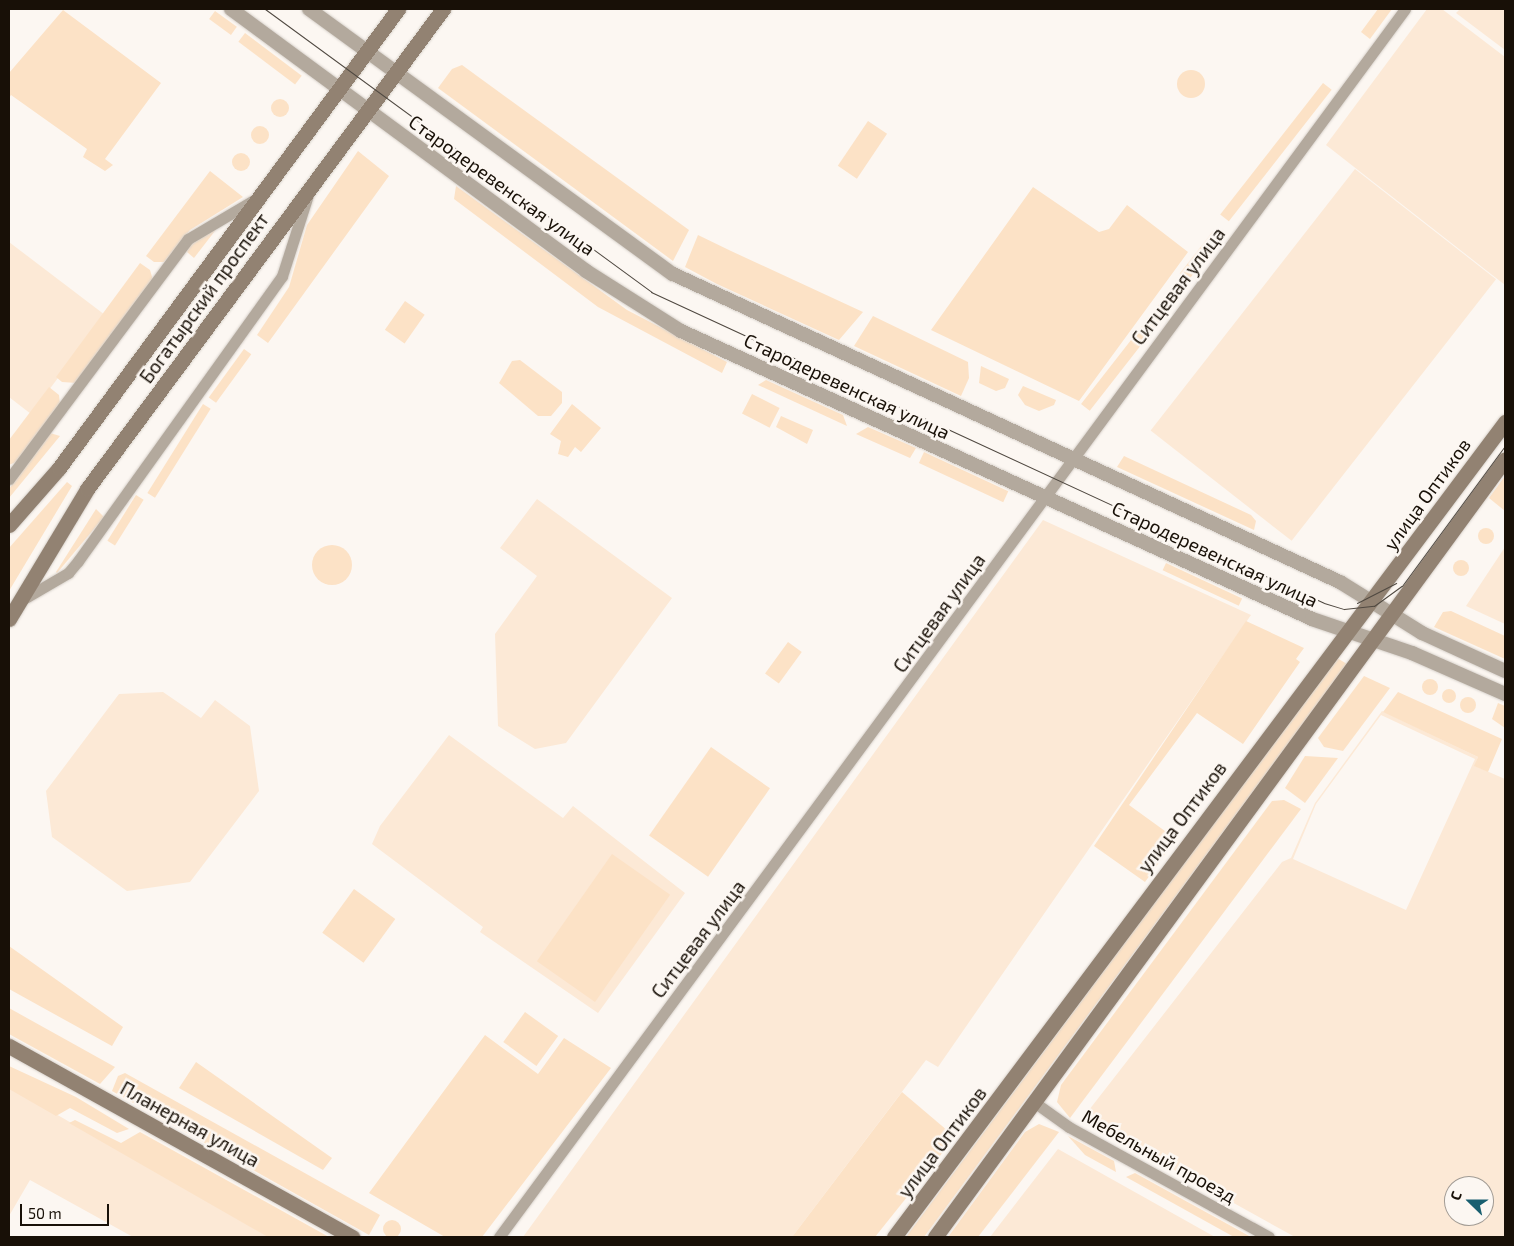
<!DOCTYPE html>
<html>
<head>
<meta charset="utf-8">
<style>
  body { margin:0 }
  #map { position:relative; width:1514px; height:1246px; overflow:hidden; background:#fcf7f2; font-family:"Exo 2",sans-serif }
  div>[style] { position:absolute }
  .built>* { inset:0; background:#fce9d6; transform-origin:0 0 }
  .green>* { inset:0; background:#fce2c6; transform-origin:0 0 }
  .round { border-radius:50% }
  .roads { filter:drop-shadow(0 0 1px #d8d2cc) drop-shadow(0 0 1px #d8d2cc) }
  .minor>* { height:11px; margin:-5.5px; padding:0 5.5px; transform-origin:5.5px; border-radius:5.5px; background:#b3a99d }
  .tertiary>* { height:14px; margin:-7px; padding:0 7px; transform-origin:7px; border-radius:7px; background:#b3a99d }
  .secondary>* { height:15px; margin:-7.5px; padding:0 7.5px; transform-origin:7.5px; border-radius:7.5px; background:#928272 }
  .tram>* { height:1px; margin:-0.5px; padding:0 0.5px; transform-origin:0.5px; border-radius:0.5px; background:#4f4840 }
  span { translate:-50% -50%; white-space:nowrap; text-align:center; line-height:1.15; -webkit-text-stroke:5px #fcf7f2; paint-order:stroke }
  .street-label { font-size:19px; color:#181007 }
  .frame { position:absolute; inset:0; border:10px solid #181007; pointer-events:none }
  .north { position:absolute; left:1444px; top:1176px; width:50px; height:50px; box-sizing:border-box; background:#fcf7f2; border:1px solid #a19b94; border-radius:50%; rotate:292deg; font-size:14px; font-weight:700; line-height:20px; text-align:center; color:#181007 }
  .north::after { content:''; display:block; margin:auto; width:18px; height:22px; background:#195f70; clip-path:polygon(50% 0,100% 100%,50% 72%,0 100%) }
  .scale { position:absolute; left:20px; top:1204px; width:89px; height:22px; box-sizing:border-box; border:2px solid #181007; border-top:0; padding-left:6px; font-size:15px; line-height:18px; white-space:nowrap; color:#181007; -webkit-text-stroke:4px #fcf7f2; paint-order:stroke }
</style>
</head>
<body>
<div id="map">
  <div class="built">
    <i style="clip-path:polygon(1427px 9px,1442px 9px,1505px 57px,1505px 285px,1326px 145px)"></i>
    <i style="clip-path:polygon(1460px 9px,1505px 9px,1505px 50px,1456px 13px)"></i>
    <i style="left:1355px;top:169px;width:179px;height:332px;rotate:38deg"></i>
    <i style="clip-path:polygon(9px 242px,105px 315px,31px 414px,9px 397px)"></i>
    <i style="clip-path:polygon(537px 499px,672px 598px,566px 743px,535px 749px,498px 726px,495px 634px,537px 576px,500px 548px)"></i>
    <i style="clip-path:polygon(1043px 520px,1251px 615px,938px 1067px,926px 1060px,792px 1237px,523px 1237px)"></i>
    <i style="clip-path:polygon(1505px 547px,1505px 624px,1466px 606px)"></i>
    <i style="clip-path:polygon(163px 692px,201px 718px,215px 700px,250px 726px,259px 791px,190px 882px,127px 891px,52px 837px,46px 791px,119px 694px)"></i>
    <i style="clip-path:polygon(evenodd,1382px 711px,1478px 757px,1475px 766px,1505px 779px,1505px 1237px,1295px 1237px,1082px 1119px,1282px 862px,1291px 858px,1315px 803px,1382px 711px,1381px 715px,1475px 759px,1406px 910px,1293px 859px,1316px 804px,1381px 715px,1382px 711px,1454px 1186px,1484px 1186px,1484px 1216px,1454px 1216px,1454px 1186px)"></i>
    <i style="clip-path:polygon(449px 735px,563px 818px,573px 806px,685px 893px,598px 1013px,480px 932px,483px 927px,372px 844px,380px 826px)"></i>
    <i style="clip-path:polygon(9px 1087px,269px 1237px,133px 1237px,30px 1180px,9px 1216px)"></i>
    <i style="clip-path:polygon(1058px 1149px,1215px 1237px,990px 1237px)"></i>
  </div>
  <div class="green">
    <i style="clip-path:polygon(1378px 9px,1392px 9px,1370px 39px,1361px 32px)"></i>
    <i style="clip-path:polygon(63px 10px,161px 83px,105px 159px,113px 165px,105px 171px,83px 157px,87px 149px,11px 95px,9px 98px,9px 73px)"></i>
    <i style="left:215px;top:11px;width:27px;height:10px;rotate:36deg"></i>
    <i style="left:245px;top:33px;width:71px;height:11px;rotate:37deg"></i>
    <i style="clip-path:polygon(462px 65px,689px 230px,673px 261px,438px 88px,452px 69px)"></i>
    <i class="round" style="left:1177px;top:70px;width:28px;height:28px"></i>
    <i style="left:1323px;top:83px;width:11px;height:167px;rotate:38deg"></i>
    <i class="round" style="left:271px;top:99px;width:18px;height:18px"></i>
    <i style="left:868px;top:121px;width:23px;height:54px;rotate:34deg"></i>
    <i class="round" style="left:251px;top:126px;width:18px;height:18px"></i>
    <i style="clip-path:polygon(358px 151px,389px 176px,268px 343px,257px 335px,289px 287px,307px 225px)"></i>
    <i class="round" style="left:232px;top:153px;width:18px;height:18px"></i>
    <i style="clip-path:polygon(210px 171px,243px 197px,190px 230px,164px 262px,154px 262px,146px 256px)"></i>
    <i style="clip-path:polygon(456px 186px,627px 310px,727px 362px,722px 373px,598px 307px,454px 199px)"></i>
    <i style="clip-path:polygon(1033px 187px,1099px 232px,1109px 229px,1127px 205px,1188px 252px,1079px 401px,931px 330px)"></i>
    <i style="clip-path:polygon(218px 227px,194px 258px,187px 252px,190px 245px)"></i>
    <i style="left:1213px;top:231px;width:11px;height:54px;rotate:38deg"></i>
    <i style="clip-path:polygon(698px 235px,731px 251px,863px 312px,839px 340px,717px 284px,685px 267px)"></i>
    <i style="clip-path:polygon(140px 263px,150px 270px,153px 280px,77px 383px,62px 382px,56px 377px)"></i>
    <i style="left:1174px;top:285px;width:11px;height:151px;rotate:38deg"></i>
    <i style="left:405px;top:301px;width:24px;height:35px;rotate:35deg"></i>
    <i style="clip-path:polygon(873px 316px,968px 362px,969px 378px,961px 396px,854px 346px)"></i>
    <i style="left:244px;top:349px;width:9px;height:60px;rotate:36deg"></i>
    <i style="clip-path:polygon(520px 360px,562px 392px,562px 403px,551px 416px,538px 416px,499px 383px,512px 361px)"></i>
    <i style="clip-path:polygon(981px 366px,1009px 379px,1005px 388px,996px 391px,979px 383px)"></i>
    <i style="clip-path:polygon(766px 380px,843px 415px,847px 426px,758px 385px)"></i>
    <i style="clip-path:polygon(1023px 386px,1056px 400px,1054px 405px,1039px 411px,1025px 405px,1018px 395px)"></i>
    <i style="clip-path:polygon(49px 387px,59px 395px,60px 405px,16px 462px,9px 465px,9px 440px)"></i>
    <i style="left:752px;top:394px;width:31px;height:22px;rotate:27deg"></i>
    <i style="left:203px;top:404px;width:9px;height:105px;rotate:32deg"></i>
    <i style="clip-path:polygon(572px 404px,601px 428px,581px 452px,575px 447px,568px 457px,558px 454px,561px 441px,550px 434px)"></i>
    <i style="clip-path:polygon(781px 416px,813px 430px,807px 444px,776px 427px)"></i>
    <i style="clip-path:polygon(868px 427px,916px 448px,910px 458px,856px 434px)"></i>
    <i style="clip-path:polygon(50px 433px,60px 436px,9px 498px,9px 489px)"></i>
    <i style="left:924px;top:452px;width:93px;height:12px;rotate:25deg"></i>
    <i style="clip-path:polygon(1124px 456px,1251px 515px,1256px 521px,1254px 530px,1117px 467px)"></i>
    <i style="clip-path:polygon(1505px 476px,1505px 511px,1489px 498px)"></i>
    <i style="clip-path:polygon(67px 482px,72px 486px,9px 591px,9px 548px)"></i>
    <i style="left:136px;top:495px;width:9px;height:54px;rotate:32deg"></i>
    <i style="clip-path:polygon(96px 509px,104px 517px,57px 573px,56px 572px)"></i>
    <i class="round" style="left:1478px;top:528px;width:16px;height:16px"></i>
    <i class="round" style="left:312px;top:545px;width:40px;height:40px"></i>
    <i class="round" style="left:1453px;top:560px;width:16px;height:16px"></i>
    <i style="left:1166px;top:563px;width:84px;height:8px;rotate:25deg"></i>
    <i style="clip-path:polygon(1451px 611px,1505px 636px,1505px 659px,1434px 627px,1443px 612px)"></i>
    <i style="clip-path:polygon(1246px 621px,1304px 648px,1296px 659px,1300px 662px,1243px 744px,1197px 713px,1129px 805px,1176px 839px,1145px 882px,1094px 846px)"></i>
    <i style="left:788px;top:642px;width:17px;height:39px;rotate:36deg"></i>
    <i style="clip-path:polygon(1337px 658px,1347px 664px,924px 1237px,906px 1237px)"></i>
    <i style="clip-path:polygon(1364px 676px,1390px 688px,1343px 751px,1324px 747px,1318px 738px)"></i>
    <i class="round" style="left:1422px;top:679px;width:16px;height:16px"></i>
    <i class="round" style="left:1442px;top:689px;width:14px;height:14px"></i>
    <i style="clip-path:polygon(1398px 692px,1502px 739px,1488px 772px,1474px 766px,1478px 757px,1383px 712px)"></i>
    <i class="round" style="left:1460px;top:697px;width:16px;height:16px"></i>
    <i style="clip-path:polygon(1498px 703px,1505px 706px,1505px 728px,1492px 719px)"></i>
    <i style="left:711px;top:747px;width:72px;height:108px;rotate:35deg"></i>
    <i style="clip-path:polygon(1305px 756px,1338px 758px,1305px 803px,1285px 788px)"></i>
    <i style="clip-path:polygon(1284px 800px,1301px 809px,1070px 1118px,1057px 1102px,1061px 1085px,1272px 801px)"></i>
    <i style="left:612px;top:854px;width:71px;height:131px;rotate:35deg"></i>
    <i style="left:354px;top:889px;width:51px;height:54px;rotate:36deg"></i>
    <i style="clip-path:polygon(9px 946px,123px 1027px,112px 1046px,9px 989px)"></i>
    <i style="clip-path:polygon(9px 1008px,115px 1067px,100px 1084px,9px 1034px)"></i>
    <i style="left:525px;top:1012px;width:41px;height:37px;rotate:36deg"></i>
    <i style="clip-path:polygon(485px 1035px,538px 1074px,564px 1038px,611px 1068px,482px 1237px,445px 1237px,369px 1193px)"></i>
    <i style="clip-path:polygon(196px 1062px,332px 1158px,323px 1170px,179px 1088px)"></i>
    <i style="clip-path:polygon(9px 1066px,76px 1097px,129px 1129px,117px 1133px,70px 1108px,56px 1116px,9px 1089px)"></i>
    <i style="clip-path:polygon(125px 1073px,380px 1215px,369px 1235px,112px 1091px,118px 1076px)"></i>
    <i style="clip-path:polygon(902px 1092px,955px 1137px,875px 1237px,792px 1237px)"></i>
    <i style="clip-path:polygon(75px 1120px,121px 1143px,140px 1132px,329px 1237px,268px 1237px,69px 1123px)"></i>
    <i style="clip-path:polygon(1039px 1124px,1059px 1132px,978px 1237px,948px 1237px,1025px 1132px)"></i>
    <i style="clip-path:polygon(1068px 1136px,1114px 1161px,1116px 1172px,1085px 1155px)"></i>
    <i style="clip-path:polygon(1135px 1173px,1251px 1237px,1234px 1237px,1126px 1177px)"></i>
    <i class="round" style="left:383px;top:1220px;width:18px;height:18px"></i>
  </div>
  <div class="roads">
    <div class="minor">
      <i style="left:9px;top:479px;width:299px;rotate:-53.3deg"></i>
      <i style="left:188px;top:239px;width:77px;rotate:-30.6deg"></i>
      <i style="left:20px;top:601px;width:56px;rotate:-30.3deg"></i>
      <i style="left:68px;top:573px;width:16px;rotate:-50deg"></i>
      <i style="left:78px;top:561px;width:350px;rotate:-54.4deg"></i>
      <i style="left:282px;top:276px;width:85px;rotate:-72.2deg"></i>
      <i style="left:1034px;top:1102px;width:43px;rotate:35.5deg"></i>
      <i style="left:1069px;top:1127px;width:228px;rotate:28.8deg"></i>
      <i style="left:499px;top:1237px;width:1526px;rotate:-53.58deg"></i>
    </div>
    <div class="tertiary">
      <i style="left:231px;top:9px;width:441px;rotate:36.4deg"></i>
      <i style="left:586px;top:271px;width:112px;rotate:32.3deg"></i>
      <i style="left:681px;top:331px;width:694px;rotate:24.53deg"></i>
      <i style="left:1312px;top:619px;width:106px;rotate:18.8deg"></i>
      <i style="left:1412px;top:653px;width:102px;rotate:23.8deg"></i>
      <i style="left:309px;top:9px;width:450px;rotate:36.1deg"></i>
      <i style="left:673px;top:274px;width:735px;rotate:24.79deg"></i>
      <i style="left:1340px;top:582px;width:97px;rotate:31.9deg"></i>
      <i style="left:1422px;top:633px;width:91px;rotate:24.6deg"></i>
    </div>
    <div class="secondary">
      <i style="left:9px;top:525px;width:76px;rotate:-48.7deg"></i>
      <i style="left:59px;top:468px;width:571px;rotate:-53.55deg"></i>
      <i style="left:9px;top:619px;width:152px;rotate:-59deg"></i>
      <i style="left:87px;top:489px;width:598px;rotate:-53.44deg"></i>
      <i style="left:9px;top:1046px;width:393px;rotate:29.1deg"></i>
      <i style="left:894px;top:1237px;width:1019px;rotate:-53.14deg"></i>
      <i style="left:935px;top:1237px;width:964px;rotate:-53.77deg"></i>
    </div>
  </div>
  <div class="tram">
    <i style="left:265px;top:9px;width:479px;rotate:36.2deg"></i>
    <i style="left:651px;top:292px;width:741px;rotate:24.8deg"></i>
    <i style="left:1324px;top:603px;width:21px;rotate:17deg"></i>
    <i style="left:1344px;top:609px;width:30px;rotate:-6deg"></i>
    <i style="left:1374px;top:606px;width:34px;rotate:-36deg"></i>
    <i style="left:1402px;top:586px;width:174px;rotate:-53.7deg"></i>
    <i style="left:1357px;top:603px;width:44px;rotate:-27.1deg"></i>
  </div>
  <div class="street-label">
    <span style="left:502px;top:185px;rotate:36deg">Стародеревенская улица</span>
    <span style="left:1178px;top:286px;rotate:-53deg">Ситцевая улица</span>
    <span style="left:204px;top:298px;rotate:-54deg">Богатырский проспект</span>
    <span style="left:847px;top:386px;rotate:25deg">Стародеревенская улица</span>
    <span style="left:1427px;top:494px;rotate:-54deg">улица Оптиков</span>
    <span style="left:1215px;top:554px;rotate:25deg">Стародеревенская улица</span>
    <span style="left:939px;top:613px;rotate:-54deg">Ситцевая улица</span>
    <span style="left:1182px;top:817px;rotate:-53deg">улица Оптиков</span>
    <span style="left:698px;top:939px;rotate:-53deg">Ситцевая улица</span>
    <span style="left:190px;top:1124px;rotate:29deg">Планерная улица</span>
    <span style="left:942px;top:1142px;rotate:-53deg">улица Оптиков</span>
    <span style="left:1159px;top:1156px;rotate:29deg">Мебельный проезд</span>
  </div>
  <div class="frame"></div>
  <div class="north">С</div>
  <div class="scale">50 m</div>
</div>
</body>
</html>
